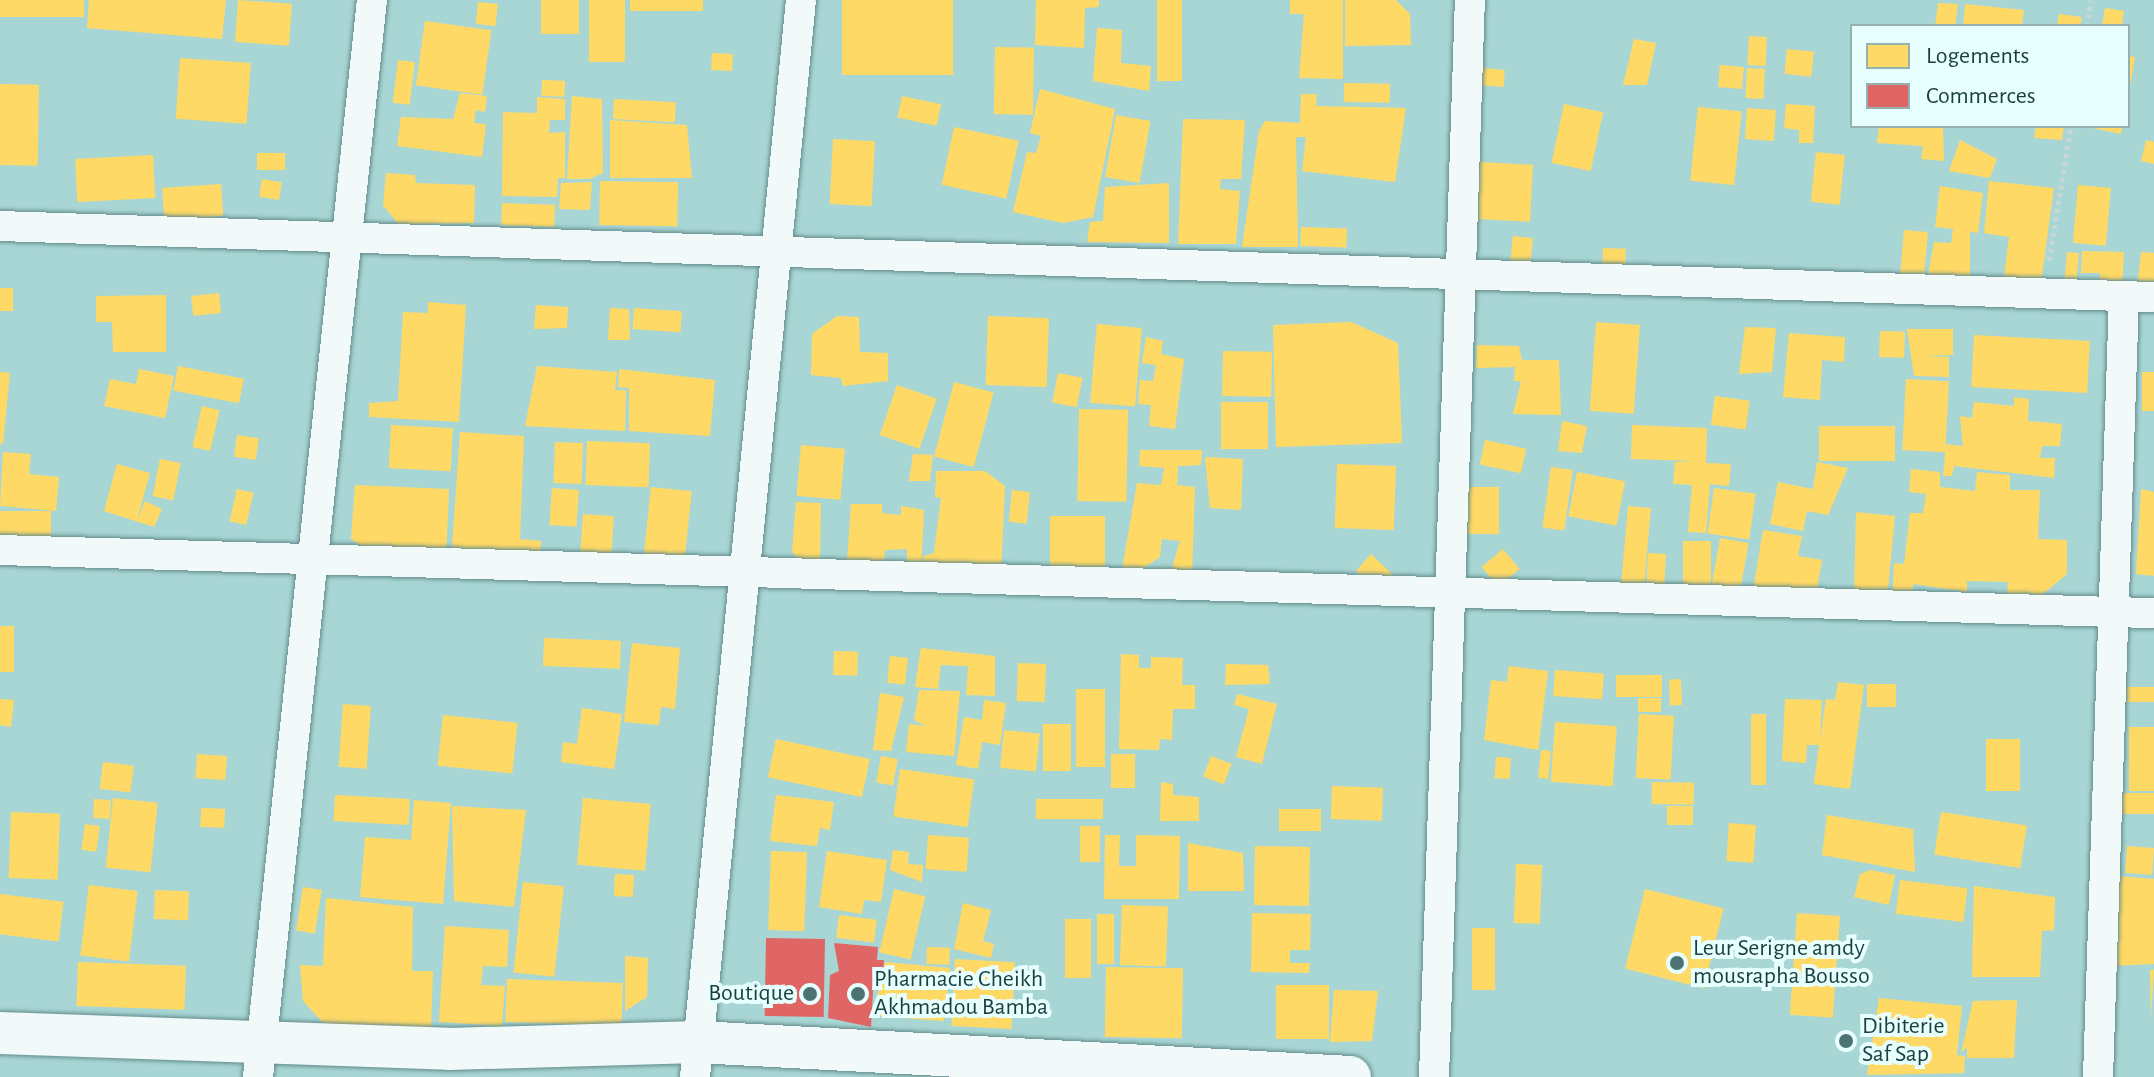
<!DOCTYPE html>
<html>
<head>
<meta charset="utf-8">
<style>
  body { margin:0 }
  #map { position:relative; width:2154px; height:1077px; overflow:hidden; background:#a8d6d5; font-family:"Alegreya Sans",sans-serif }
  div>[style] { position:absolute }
  .homes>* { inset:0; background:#ffd966; transform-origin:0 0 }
  .shops>* { inset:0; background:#e06666; transform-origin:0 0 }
  .path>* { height:5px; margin-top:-2.5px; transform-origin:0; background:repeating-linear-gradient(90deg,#c7d6d6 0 4px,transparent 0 8px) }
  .roads { filter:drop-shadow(0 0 2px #648c8c) drop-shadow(0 0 2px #648c8c) }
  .street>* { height:30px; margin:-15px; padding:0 15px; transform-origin:15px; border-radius:15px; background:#f2f9f9 }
  .secondary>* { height:42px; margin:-21px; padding:0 21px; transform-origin:21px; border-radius:21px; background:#f2f9f9 }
  .dots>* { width:22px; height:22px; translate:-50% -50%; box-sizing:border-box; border:4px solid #e7fffe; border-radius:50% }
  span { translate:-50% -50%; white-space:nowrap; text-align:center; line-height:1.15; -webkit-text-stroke:8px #e7fffe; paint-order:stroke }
  .poi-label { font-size:24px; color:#1b3e3e }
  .left { translate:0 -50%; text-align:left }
  .right { translate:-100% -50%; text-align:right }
  .legend { position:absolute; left:1850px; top:24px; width:280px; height:104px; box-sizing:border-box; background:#e7fffe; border:2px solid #95b2b1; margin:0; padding:10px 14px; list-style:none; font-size:24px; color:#1b3e3e }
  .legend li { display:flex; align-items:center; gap:16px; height:40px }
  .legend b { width:40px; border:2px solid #95b2b1 }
</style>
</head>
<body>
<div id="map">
  <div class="homes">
    <i style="left:0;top:0;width:84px;height:17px"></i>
    <i style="clip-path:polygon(89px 0,226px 0,222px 39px,87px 28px)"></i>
    <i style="left:238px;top:0;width:54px;height:42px;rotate:4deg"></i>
    <i style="left:541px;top:0;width:38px;height:34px"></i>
    <i style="left:589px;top:0;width:36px;height:62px"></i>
    <i style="left:630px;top:0;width:73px;height:11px"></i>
    <i style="left:842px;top:0;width:111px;height:75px"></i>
    <i style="clip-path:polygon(1036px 0,1099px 0,1099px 7px,1085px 8px,1084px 48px,1035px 45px)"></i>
    <i style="left:1157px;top:0;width:25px;height:81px"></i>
    <i style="clip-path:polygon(1290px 0,1343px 0,1343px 79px,1299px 78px,1304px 14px,1290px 14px)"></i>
    <i style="clip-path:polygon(1345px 0,1396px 0,1410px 14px,1411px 45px,1345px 46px)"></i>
    <i style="left:478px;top:2px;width:20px;height:22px;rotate:6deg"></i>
    <i style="clip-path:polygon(1938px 3px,1958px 4px,1955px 26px,1935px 26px)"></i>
    <i style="clip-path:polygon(1965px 4px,2024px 10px,2022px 26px,1963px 26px)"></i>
    <i style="clip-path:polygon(2105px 8px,2124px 11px,2122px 26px,2102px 26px)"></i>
    <i style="clip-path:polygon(2059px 14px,2082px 17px,2080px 26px,2057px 26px)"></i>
    <i style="left:425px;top:21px;width:67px;height:65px;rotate:8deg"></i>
    <i style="clip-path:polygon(1097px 28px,1122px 30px,1121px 63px,1151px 66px,1149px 91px,1093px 81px)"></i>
    <i style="left:1749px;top:36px;width:18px;height:29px;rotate:3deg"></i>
    <i style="clip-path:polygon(1634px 39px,1656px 43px,1647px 85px,1623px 85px)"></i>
    <i style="left:995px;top:47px;width:39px;height:67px;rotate:1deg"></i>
    <i style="left:1787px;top:49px;width:27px;height:25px;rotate:6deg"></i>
    <i style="left:712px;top:53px;width:21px;height:17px;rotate:3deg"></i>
    <i style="clip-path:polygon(2128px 56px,2135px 57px,2130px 86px,2128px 86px)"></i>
    <i style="left:180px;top:58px;width:71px;height:61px;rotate:4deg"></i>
    <i style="left:398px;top:60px;width:17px;height:43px;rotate:7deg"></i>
    <i style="left:1720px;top:65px;width:24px;height:22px;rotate:5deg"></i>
    <i style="left:1481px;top:68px;width:24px;height:17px;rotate:5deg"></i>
    <i style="left:1747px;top:68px;width:18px;height:30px;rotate:3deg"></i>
    <i style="left:542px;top:80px;width:23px;height:16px;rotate:2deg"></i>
    <i style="left:1344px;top:83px;width:46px;height:19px;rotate:1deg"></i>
    <i style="left:0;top:84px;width:39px;height:81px;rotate:1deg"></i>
    <i style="clip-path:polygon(1040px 89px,1115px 109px,1093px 217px,1063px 223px,1013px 212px,1027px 152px,1036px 153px,1041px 136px,1030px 133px)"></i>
    <i style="clip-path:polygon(460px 93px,487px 96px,485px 112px,476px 110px,474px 123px,486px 124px,482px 157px,397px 146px,401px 117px,453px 119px)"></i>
    <i style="clip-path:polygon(1301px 94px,1317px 94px,1316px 106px,1406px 108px,1395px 182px,1302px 171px,1306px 137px,1296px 137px,1298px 247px,1242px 247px,1259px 131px,1265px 121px,1300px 123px)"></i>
    <i style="clip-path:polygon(572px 96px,602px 99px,603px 173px,589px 179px,567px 179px)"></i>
    <i style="left:902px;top:96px;width:40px;height:22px;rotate:12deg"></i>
    <i style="clip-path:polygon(537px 97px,565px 99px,565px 120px,550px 120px,549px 133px,565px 132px,565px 178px,558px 178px,557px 197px,502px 196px,503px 112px,537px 113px)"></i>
    <i style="left:614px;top:99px;width:62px;height:20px;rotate:3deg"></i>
    <i style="left:1564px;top:104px;width:40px;height:60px;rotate:12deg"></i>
    <i style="clip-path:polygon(1786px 104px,1815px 106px,1813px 143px,1799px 143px,1799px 130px,1784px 128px)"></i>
    <i style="left:1698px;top:107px;width:44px;height:74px;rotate:6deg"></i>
    <i style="left:1747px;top:108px;width:29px;height:31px;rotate:4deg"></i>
    <i style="left:1116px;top:115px;width:35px;height:63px;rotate:10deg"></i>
    <i style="clip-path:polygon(1183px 119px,1245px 120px,1241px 179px,1221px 179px,1220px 189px,1240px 191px,1236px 244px,1178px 244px)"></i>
    <i style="clip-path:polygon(610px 120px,687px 125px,692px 178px,610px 178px)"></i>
    <i style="clip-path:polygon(1879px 126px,1943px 126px,1944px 161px,1921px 159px,1923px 146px,1877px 143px)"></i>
    <i style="clip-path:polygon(2036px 126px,2064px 126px,2062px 140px,2034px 138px)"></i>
    <i style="clip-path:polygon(2083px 126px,2122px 126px,2121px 134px)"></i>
    <i style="left:954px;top:127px;width:66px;height:59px;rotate:12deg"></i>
    <i style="left:833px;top:139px;width:42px;height:65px;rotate:3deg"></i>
    <i style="clip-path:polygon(1960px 140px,1997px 159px,1990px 178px,1949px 171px)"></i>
    <i style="clip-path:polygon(2146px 140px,2154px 142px,2154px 164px,2141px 161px)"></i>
    <i style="left:1816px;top:152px;width:29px;height:50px;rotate:6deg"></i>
    <i style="left:257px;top:153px;width:28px;height:17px"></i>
    <i style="left:153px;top:155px;width:43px;height:78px;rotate:87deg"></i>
    <i style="left:1480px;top:162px;width:53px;height:57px;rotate:3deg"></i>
    <i style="clip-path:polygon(386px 173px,415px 175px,416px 183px,475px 185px,474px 223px,398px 224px,383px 205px)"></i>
    <i style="left:262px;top:179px;width:20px;height:18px;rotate:9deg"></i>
    <i style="left:600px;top:181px;width:78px;height:44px;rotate:1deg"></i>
    <i style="clip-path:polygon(1989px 181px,2054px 188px,2041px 283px,2004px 277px,2009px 237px,1984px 233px)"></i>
    <i style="clip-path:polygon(592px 182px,590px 210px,559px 209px,561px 183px)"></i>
    <i style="clip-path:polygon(1169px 183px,1169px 243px,1087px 242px,1090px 222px,1103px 221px,1105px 187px)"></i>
    <i style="left:221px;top:184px;width:32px;height:59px;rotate:86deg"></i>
    <i style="left:2078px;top:185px;width:33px;height:58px;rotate:5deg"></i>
    <i style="clip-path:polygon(1940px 186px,1983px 193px,1978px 233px,1970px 232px,1970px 283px,1927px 281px,1934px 242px,1951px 243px,1953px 229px,1935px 227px)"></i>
    <i style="left:502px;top:203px;width:53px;height:22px;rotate:2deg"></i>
    <i style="left:1301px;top:227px;width:46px;height:19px;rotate:2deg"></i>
    <i style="left:1904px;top:230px;width:24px;height:48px;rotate:5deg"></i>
    <i style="left:1513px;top:236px;width:20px;height:25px;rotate:6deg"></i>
    <i style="left:1603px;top:248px;width:23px;height:21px;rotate:2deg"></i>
    <i style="clip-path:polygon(2082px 251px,2124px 252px,2122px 292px,2099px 292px,2100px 273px,2081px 273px)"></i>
    <i style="left:2067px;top:252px;width:12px;height:35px;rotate:5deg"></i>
    <i style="clip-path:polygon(2141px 252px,2154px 253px,2154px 290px,2137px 288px)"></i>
    <i style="left:0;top:288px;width:13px;height:23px"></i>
    <i style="left:219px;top:293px;width:20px;height:28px;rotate:84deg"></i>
    <i style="clip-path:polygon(166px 295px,166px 352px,113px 352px,112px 322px,96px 322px,96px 296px)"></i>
    <i style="clip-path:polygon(428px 302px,466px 305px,459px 422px,369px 417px,369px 403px,398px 401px,403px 312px,428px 313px)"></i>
    <i style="clip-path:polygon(536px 305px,568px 307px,567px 328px,534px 329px)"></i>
    <i style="clip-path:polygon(610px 308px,629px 309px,630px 340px,608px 340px)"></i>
    <i style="left:634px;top:308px;width:48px;height:21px;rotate:4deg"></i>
    <i style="clip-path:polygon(837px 316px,859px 317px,860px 352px,888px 353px,888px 381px,843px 386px,841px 378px,811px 375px,812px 334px)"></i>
    <i style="left:988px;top:316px;width:61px;height:69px;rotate:2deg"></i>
    <i style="clip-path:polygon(1351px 322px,1398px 343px,1402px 443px,1276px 447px,1273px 325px)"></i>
    <i style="left:1596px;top:322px;width:44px;height:89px;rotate:4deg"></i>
    <i style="left:1097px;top:324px;width:45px;height:79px;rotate:5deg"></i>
    <i style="clip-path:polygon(1745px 327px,1776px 328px,1772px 372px,1739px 374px)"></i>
    <i style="clip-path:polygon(1907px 329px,1953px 329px,1953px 355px,1924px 356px,1949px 357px,1949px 377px,1914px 376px)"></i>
    <i style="left:1880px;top:331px;width:25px;height:26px;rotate:2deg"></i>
    <i style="clip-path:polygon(1789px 333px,1845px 337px,1844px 362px,1822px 360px,1820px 400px,1783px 397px)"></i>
    <i style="left:1974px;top:335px;width:116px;height:52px;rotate:3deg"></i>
    <i style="clip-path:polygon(1146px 337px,1163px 341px,1161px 354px,1184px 359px,1175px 429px,1149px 426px,1151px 405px,1138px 404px,1140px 380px,1153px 381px,1156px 365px,1142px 363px)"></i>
    <i style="clip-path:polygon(1477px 345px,1519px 346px,1522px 360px,1559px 360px,1561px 415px,1513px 414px,1521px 381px,1514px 381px,1515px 367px,1476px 368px)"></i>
    <i style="left:1223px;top:351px;width:49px;height:45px;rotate:1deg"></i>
    <i style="left:178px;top:366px;width:67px;height:25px;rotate:11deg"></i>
    <i style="clip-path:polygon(537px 366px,617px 372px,615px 390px,626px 390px,625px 431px,525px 426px)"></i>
    <i style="clip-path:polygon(139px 369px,174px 376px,165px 418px,104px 406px,110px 379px,136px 384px)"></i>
    <i style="clip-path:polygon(619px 369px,715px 380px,710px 436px,629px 431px,629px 388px,618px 387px)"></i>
    <i style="clip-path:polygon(0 372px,10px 373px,3px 444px,0 443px)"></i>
    <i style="left:2142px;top:372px;width:12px;height:39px"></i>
    <i style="left:1058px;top:373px;width:25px;height:30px;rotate:11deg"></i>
    <i style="left:1906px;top:379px;width:43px;height:71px;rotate:3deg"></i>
    <i style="left:954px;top:382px;width:41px;height:77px;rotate:15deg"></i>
    <i style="left:897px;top:385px;width:42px;height:53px;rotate:19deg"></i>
    <i style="left:1715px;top:396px;width:35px;height:29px;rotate:8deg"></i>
    <i style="clip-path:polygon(2014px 397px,2029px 399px,2028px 421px,2062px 424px,2060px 446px,2042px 446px,2040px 458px,2055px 458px,2054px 478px,1954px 466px,1952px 476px,1943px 476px,1946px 444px,1963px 446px,1960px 416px,1972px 418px,1974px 402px,2014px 406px)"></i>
    <i style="left:1221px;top:402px;width:47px;height:47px"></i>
    <i style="left:202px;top:406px;width:18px;height:42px;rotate:13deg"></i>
    <i style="left:1079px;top:409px;width:49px;height:92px;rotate:1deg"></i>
    <i style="clip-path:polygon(1562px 421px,1587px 426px,1582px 453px,1558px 451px)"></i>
    <i style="left:391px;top:425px;width:62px;height:43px;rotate:3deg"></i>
    <i style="clip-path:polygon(1632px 425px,1707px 428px,1706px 463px,1731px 464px,1729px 486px,1710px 484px,1706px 533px,1688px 532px,1692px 485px,1673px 484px,1675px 462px,1694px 461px,1631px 459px)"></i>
    <i style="left:1819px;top:426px;width:76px;height:35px"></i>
    <i style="clip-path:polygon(460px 432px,524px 436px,520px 539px,541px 541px,540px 558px,451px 560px)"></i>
    <i style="left:237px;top:435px;width:22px;height:22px;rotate:8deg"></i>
    <i style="left:1485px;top:440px;width:42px;height:25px;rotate:12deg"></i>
    <i style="left:587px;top:441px;width:63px;height:44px;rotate:2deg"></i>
    <i style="left:555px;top:442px;width:28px;height:41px;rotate:2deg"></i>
    <i style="left:801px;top:445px;width:44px;height:51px;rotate:5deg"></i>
    <i style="clip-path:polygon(1140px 450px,1202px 450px,1201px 465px,1178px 466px,1177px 485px,1195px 487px,1192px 576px,1170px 574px,1180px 541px,1162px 539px,1160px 557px,1142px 569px,1122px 569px,1137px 483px,1161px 485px,1164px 468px,1139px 466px)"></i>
    <i style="clip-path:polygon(3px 452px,31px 454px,29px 474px,59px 477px,56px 511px,0 506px)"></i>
    <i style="clip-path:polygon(913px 454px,933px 455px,930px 481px,909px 481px)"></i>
    <i style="clip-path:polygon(1205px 457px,1243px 459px,1241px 510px,1210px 508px)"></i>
    <i style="left:160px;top:459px;width:21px;height:38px;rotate:11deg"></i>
    <i style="clip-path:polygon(1817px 462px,1848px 468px,1828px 515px,1807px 511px,1803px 531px,1770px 524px,1778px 482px,1813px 489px)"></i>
    <i style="clip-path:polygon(117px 464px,150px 473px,137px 520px,145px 501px,162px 509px,154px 527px,104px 511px)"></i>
    <i style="left:1337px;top:464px;width:59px;height:64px;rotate:2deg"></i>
    <i style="left:1551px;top:467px;width:22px;height:61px;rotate:8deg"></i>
    <i style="clip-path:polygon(1911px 469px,1940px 472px,1940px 487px,1975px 491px,1977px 472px,2010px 475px,2010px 490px,2040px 490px,2038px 539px,2067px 540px,2067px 574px,2024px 610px,2006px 608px,2008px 582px,1967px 581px,1967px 592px,1913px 584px,1912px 608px,1892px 609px,1894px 563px,1904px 564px,1910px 513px,1923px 513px,1926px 494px,1909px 492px)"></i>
    <i style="clip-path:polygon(936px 471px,985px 471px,1005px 486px,1001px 573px,970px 577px,968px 562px,923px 572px,923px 556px,934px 553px,941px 498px,935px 497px)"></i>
    <i style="left:1577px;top:472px;width:49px;height:45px;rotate:11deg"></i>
    <i style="clip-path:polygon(355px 485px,449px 489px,446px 562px,377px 557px,351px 539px)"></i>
    <i style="left:651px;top:487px;width:41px;height:76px;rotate:6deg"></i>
    <i style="left:1499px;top:487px;width:47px;height:32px;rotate:90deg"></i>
    <i style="left:552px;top:488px;width:27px;height:37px;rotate:4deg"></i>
    <i style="left:1714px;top:488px;width:42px;height:46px;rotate:8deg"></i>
    <i style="left:237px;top:489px;width:17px;height:33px;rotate:13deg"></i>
    <i style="clip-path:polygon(2141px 489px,2154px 492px,2154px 576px,2136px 574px)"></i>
    <i style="left:1012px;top:490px;width:18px;height:32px;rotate:6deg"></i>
    <i style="clip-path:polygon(796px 502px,821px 503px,820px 570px,806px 570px,792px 552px)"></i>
    <i style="clip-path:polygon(851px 504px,882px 504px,882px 513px,901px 515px,901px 506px,924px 510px,921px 574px,907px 576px,907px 549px,885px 550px,883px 576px,846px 576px)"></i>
    <i style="left:1628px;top:506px;width:23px;height:87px;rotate:5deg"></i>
    <i style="left:0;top:511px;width:51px;height:36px"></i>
    <i style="clip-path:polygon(1856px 512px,1895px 516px,1887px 599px,1854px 596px)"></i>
    <i style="left:583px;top:514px;width:31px;height:48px;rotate:4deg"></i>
    <i style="left:1050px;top:516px;width:55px;height:61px"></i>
    <i style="clip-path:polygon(1763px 530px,1802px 536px,1798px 556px,1822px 560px,1815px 601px,1753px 591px)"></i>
    <i style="left:1720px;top:538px;width:29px;height:61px;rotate:10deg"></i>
    <i style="left:1683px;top:541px;width:28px;height:52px"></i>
    <i style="left:1503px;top:549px;width:26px;height:28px;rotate:50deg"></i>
    <i style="left:1648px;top:553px;width:18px;height:44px;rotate:3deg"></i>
    <i style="clip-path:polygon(1371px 554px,1394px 576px,1377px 590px,1356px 571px)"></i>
    <i style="left:0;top:626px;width:14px;height:46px"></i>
    <i style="left:544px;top:638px;width:77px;height:28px;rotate:2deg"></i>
    <i style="clip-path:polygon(632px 643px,680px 648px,675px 709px,661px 707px,659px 725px,624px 722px)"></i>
    <i style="clip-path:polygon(921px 648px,995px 656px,995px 696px,966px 695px,968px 666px,941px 665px,938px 689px,915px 687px)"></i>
    <i style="left:834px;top:651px;width:24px;height:24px;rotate:2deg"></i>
    <i style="clip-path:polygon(1121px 654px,1139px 655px,1139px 668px,1151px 668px,1151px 657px,1183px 658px,1182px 685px,1195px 685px,1195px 709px,1173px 709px,1172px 740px,1160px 739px,1159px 750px,1119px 749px)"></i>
    <i style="left:890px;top:656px;width:18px;height:27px;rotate:6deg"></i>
    <i style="left:1018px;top:663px;width:28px;height:38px;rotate:2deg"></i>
    <i style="clip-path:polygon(1226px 664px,1268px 665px,1270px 684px,1225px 685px)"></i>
    <i style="clip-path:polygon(1509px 666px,1548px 671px,1538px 750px,1484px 740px,1491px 680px,1507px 682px)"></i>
    <i style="left:1555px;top:670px;width:49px;height:26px;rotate:4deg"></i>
    <i style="left:1616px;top:675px;width:46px;height:22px"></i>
    <i style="left:1681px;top:679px;width:26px;height:12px;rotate:88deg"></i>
    <i style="clip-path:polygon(1838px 682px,1864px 685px,1850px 789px,1814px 784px,1819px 745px,1807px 745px,1806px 763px,1782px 761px,1785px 699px,1822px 700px,1820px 739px,1826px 699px,1835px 700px)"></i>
    <i style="left:1867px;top:684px;width:29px;height:23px"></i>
    <i style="left:2154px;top:687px;width:15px;height:27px;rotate:90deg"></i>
    <i style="left:1076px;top:689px;width:29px;height:78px"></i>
    <i style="clip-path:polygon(919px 690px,960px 691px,954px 756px,906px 752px,909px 724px,926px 726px,914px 720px)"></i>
    <i style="clip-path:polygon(880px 693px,904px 697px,891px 751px,873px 750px)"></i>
    <i style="clip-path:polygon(1237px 694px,1277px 704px,1262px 764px,1236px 757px,1249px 709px,1234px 705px)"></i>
    <i style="left:1661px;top:698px;width:14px;height:23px;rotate:90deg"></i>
    <i style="clip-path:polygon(0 699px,14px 700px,11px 727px,0 725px)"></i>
    <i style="clip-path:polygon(984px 700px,1006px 703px,1000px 745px,982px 742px,978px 769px,956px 765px,964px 717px,982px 720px)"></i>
    <i style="left:343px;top:704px;width:28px;height:63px;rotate:4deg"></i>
    <i style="clip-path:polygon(582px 708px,622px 714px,614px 769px,561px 762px,563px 742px,577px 744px)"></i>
    <i style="left:1639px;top:714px;width:35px;height:64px;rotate:3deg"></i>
    <i style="left:1751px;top:714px;width:15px;height:71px"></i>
    <i style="left:443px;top:715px;width:75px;height:51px;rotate:6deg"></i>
    <i style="left:1555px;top:722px;width:62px;height:60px;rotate:4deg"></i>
    <i style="left:1043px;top:724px;width:28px;height:47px"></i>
    <i style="left:2154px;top:727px;width:64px;height:25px;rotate:90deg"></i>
    <i style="left:1004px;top:730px;width:36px;height:38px;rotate:6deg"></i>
    <i style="left:776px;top:739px;width:96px;height:39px;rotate:12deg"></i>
    <i style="left:1986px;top:739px;width:34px;height:52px"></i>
    <i style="left:1541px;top:750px;width:10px;height:28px;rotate:6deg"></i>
    <i style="left:197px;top:754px;width:30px;height:24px;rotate:4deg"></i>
    <i style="left:1111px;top:754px;width:24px;height:34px"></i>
    <i style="left:881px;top:756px;width:17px;height:27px;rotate:10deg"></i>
    <i style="left:1211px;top:756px;width:22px;height:22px;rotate:21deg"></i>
    <i style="left:1496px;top:757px;width:15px;height:21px;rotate:4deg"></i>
    <i style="left:103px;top:762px;width:31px;height:27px;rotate:7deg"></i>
    <i style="left:900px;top:769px;width:75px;height:48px;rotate:8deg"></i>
    <i style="clip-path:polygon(1161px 782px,1173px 784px,1173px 795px,1199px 797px,1199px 821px,1160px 821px)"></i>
    <i style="left:1652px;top:782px;width:42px;height:22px;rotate:1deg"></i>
    <i style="left:1332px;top:786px;width:51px;height:33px;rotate:2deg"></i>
    <i style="left:2154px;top:793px;width:21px;height:33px;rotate:90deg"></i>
    <i style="left:335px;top:795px;width:75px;height:26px;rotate:3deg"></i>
    <i style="clip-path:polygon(776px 795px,834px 802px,830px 830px,820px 828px,817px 846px,770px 841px)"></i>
    <i style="left:113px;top:798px;width:45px;height:70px;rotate:6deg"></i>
    <i style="left:583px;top:798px;width:68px;height:67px;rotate:5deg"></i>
    <i style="left:94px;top:799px;width:17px;height:19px;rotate:3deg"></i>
    <i style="left:1036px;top:799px;width:67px;height:20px"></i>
    <i style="clip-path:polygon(414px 800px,451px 803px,443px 904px,360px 897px,365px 837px,411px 840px)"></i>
    <i style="clip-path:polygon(452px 806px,526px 810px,514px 907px,454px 901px)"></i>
    <i style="left:1667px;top:806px;width:26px;height:19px"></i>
    <i style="left:201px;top:808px;width:24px;height:19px;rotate:2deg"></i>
    <i style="left:1279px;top:809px;width:42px;height:22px"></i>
    <i style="left:11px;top:812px;width:49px;height:66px;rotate:2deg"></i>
    <i style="left:1941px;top:812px;width:87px;height:43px;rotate:9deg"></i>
    <i style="clip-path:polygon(1827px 815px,1913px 829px,1915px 872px,1822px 855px)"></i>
    <i style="left:1729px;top:823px;width:27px;height:38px;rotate:4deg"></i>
    <i style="left:85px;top:824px;width:15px;height:26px;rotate:8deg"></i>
    <i style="left:1080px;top:826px;width:20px;height:36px"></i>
    <i style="left:928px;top:835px;width:41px;height:34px;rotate:4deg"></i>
    <i style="clip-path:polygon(1105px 835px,1120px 835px,1119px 866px,1136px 866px,1136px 835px,1180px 836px,1179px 899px,1104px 899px)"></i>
    <i style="clip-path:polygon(1188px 843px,1243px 853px,1244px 891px,1188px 891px)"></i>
    <i style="left:1255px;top:846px;width:55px;height:59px;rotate:1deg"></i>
    <i style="left:2127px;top:846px;width:27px;height:27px;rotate:4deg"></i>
    <i style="clip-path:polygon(893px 850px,909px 852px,908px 864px,923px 865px,922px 882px,890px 870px)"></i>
    <i style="left:771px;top:851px;width:36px;height:79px;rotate:2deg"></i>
    <i style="clip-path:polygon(827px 851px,887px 860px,881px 902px,864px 900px,862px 914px,819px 907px)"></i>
    <i style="left:1516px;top:864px;width:26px;height:59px;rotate:2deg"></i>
    <i style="clip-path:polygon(1871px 870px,1895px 875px,1889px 905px,1854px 897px,1860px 874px)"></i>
    <i style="left:615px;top:874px;width:19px;height:22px;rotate:3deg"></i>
    <i style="clip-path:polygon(2117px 876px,2154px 879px,2154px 964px,2112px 966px)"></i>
    <i style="left:1900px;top:880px;width:68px;height:34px;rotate:7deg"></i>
    <i style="left:523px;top:882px;width:41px;height:91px;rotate:6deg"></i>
    <i style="left:89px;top:885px;width:49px;height:71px;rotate:7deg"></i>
    <i style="clip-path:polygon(1974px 886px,2055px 897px,2054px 930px,2042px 931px,2040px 977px,1972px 977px)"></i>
    <i style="left:303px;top:887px;width:19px;height:44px;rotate:9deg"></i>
    <i style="left:894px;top:889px;width:32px;height:65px;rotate:13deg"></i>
    <i style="left:1645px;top:889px;width:81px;height:82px;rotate:14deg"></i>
    <i style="left:155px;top:890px;width:34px;height:29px;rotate:2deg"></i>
    <i style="left:0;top:894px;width:64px;height:40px;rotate:7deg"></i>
    <i style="clip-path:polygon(326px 898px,413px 907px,412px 971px,433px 971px,431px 1028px,325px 1025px,303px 1001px,300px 965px,323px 966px)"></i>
    <i style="clip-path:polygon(963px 903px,991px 910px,983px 941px,994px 944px,991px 958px,954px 949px)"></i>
    <i style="left:1122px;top:905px;width:46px;height:60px;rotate:2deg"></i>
    <i style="clip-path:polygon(1252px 913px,1311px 914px,1310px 950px,1290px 950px,1290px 963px,1310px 963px,1309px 973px,1251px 972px)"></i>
    <i style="left:1797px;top:913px;width:43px;height:102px;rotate:4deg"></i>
    <i style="left:1097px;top:914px;width:17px;height:50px"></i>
    <i style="left:839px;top:915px;width:38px;height:23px;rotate:7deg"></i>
    <i style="left:1065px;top:919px;width:26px;height:59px"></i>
    <i style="clip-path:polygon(445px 926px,509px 930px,507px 967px,483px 966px,481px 985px,505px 986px,502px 1026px,439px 1022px)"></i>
    <i style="left:1472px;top:928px;width:23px;height:62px"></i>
    <i style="left:927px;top:947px;width:23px;height:17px;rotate:2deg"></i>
    <i style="clip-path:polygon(625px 956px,648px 958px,647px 997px,625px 1011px)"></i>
    <i style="left:955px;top:959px;width:60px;height:67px;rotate:3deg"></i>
    <i style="left:78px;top:962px;width:108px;height:44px;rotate:2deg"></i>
    <i style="clip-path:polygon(885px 962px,950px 968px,944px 1021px,873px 1016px)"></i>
    <i style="left:1106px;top:967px;width:77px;height:70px;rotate:1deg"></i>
    <i style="clip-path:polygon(2150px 970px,2154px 970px,2151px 1017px)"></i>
    <i style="left:507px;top:979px;width:116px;height:43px;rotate:2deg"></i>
    <i style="left:1276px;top:985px;width:53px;height:54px"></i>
    <i style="clip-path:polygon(1334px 990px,1378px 991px,1372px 1041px,1330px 1042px)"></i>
    <i style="clip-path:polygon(1879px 998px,1962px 1006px,1957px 1055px,1965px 1056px,1964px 1073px,1867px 1075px)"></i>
    <i style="clip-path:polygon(2017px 1000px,2014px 1058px,1967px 1058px,1967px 1047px,1961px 1053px,1973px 1001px)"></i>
  </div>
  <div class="shops">
    <i style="left:766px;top:938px;width:59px;height:78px;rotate:1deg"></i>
    <i style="clip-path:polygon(834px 943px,878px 947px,877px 960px,884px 960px,883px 975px,874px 974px,871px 1027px,828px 1018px,830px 975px,839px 971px)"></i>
  </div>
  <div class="path">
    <i style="left:2087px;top:26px;width:26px;rotate:-81deg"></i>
    <i style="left:2049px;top:260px;width:136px;rotate:-80.7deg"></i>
  </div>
  <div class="roads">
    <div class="street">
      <i style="left:0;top:226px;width:2155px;rotate:1.89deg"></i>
      <i style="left:0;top:550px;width:2155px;rotate:1.68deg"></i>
      <i style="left:258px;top:1077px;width:1083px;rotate:-83.96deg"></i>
      <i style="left:695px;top:1077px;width:1082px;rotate:-84.38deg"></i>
      <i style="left:1434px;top:1077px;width:1078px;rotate:-88.09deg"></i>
      <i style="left:2098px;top:1077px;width:781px;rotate:-88.09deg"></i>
    </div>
    <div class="secondary">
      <i style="left:0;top:1033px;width:449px;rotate:2deg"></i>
      <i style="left:449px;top:1049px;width:249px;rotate:-1.6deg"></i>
      <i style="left:698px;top:1042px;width:653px;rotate:3.07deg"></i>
    </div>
  </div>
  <div class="dots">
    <i style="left:1677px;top:963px;background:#4c7373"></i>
    <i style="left:810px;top:994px;background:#4c7373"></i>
    <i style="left:858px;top:994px;background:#4c7373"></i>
    <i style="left:1846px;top:1041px;background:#4c7373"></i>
  </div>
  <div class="poi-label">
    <span class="left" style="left:1693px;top:963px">Leur Serigne amdy<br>mousrapha Bousso</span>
    <span class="left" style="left:874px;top:994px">Pharmacie Cheikh<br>Akhmadou Bamba</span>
    <span class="right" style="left:794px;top:994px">Boutique</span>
    <span class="left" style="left:1862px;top:1041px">Dibiterie<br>Saf Sap</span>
  </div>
  <ul class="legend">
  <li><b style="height:22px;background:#ffd966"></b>Logements</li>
  <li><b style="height:22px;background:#e06666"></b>Commerces</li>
  </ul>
</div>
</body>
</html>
